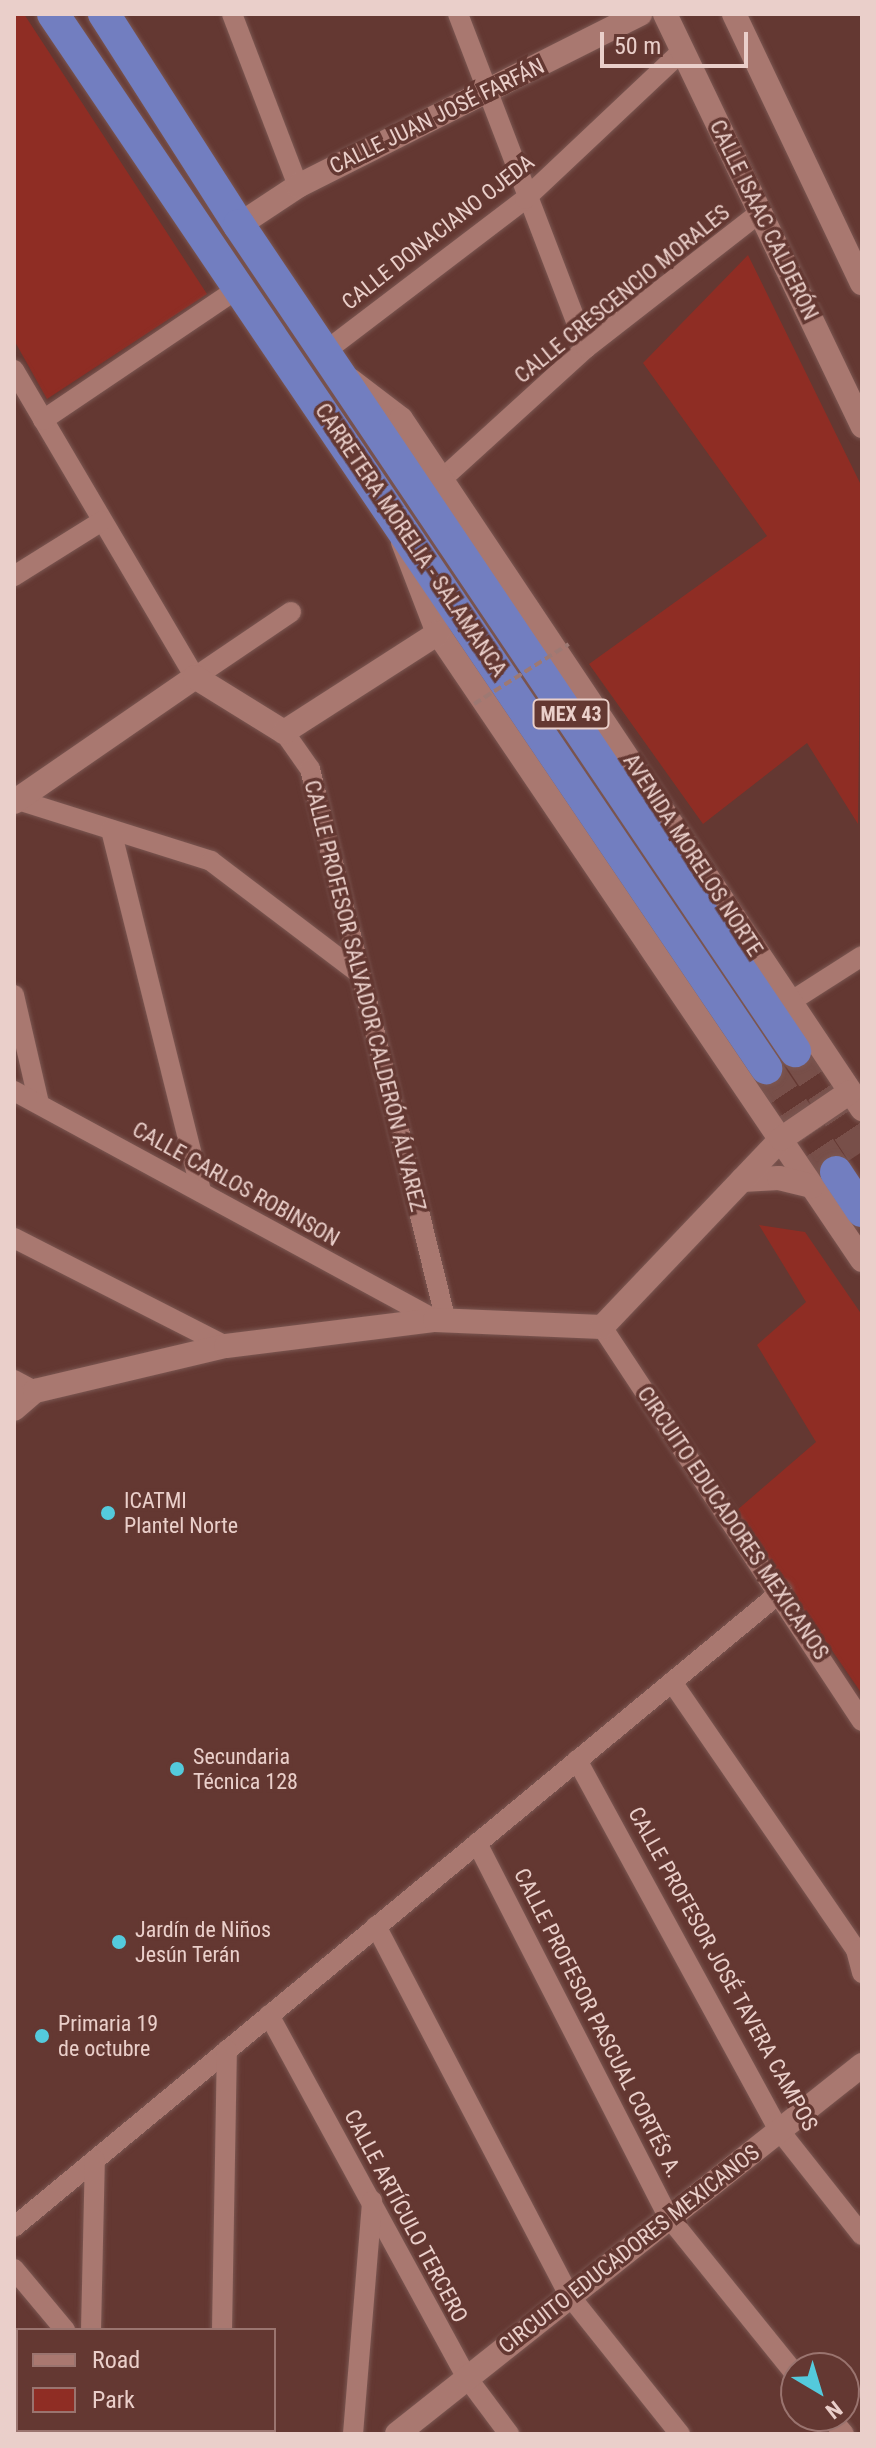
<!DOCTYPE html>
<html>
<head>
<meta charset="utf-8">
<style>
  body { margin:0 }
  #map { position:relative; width:876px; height:2448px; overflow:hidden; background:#643832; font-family:"Roboto Condensed",sans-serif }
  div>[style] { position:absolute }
  .green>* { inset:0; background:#8f2d24 }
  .trunk-tunnel>* { height:32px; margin-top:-16px; transform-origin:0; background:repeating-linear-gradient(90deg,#784f49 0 32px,transparent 0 48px) }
  .roads { filter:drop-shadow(0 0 2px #7b5752) drop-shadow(0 0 2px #7b5752) }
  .minor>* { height:20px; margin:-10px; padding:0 10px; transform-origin:10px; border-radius:10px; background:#a97870 }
  .tertiary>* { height:24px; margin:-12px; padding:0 12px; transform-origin:12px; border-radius:12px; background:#a97870 }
  .trunk>* { height:32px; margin:-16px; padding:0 16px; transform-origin:16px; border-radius:16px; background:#727ec0 }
  .path-bridge>* { height:4px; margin-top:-2px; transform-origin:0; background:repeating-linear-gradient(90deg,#9d7973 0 8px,transparent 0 12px) }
  .dots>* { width:22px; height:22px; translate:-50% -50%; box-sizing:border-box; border:4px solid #643832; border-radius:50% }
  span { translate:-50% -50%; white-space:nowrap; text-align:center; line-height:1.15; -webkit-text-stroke:7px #643832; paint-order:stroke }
  .shield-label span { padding:2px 6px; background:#643832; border:2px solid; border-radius:6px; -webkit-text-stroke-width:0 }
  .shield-label { font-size:20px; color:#eacfca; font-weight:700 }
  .street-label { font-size:22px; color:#eacfca }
  .poi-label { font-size:22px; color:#eacfca }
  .left { translate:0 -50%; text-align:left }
  .frame { position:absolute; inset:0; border:16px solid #eacfca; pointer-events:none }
  .legend { position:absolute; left:16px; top:2328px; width:260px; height:104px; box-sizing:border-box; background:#643832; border:2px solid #9a746f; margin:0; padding:10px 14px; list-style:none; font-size:24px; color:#eacfca }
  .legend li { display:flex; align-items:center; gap:16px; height:40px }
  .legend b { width:40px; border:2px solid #9a746f }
  .north { position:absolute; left:780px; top:2352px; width:80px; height:80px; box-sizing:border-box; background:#643832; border:2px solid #9a746f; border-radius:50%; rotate:142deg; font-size:22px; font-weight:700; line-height:32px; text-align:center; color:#eacfca }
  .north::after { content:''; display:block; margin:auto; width:28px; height:36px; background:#54cadc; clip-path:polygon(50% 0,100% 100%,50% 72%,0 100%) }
  .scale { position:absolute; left:600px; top:32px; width:148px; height:36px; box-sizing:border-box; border:4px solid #eacfca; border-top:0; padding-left:10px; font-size:24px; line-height:28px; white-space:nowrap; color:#eacfca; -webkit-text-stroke:6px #643832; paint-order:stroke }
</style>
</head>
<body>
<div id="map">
  <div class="green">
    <i style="clip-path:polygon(14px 14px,24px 14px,207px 294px,47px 399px,14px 340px)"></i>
    <i style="clip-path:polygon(748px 255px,862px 487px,858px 824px,807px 743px,703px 824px,589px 664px,767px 536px,643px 363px)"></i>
    <i style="clip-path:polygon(759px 1225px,805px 1232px,862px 1315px,862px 1694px,736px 1511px,816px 1442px,757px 1345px,806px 1302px)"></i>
  </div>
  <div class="trunk-tunnel">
    <i style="left:795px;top:1051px;width:121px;rotate:56.4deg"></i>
    <i style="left:766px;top:1068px;width:125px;rotate:56.1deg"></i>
  </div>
  <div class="roads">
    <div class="minor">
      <i style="left:232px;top:14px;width:184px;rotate:69deg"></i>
      <i style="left:458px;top:14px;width:358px;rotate:69deg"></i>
      <i style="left:327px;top:350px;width:249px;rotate:-37.3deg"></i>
      <i style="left:525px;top:199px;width:216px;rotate:-43.3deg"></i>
      <i style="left:14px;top:370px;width:356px;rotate:59.5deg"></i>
      <i style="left:195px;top:677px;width:116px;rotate:-34.1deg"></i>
      <i style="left:43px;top:420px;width:236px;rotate:-34deg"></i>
      <i style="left:442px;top:479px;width:195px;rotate:-42.3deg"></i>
      <i style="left:586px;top:348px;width:222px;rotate:-37.9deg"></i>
      <i style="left:14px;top:576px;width:104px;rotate:-32deg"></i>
      <i style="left:284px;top:732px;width:45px;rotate:54.9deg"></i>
      <i style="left:310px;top:769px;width:569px;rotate:76.16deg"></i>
      <i style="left:18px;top:800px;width:202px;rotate:17.5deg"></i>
      <i style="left:211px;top:861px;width:187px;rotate:37.2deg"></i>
      <i style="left:111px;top:830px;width:373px;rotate:76deg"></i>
      <i style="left:14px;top:995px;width:111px;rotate:77deg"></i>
      <i style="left:790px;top:1002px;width:85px;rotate:-32.6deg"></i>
      <i style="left:14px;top:1091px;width:479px;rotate:28.5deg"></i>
      <i style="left:14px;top:1238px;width:238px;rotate:27deg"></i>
      <i style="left:602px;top:1327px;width:472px;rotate:56.6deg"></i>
      <i style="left:14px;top:1380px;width:24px;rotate:28deg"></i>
      <i style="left:672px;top:1682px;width:325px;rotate:55.5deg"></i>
      <i style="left:856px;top:1950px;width:24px;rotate:75deg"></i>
      <i style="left:577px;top:1760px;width:422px;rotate:61.4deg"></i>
      <i style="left:779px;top:2130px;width:134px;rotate:51.7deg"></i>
      <i style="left:477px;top:1843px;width:418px;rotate:62.9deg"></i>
      <i style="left:667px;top:2215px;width:206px;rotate:51.1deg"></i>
      <i style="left:376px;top:1926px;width:416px;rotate:62.4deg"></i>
      <i style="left:569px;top:2295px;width:178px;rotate:51.4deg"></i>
      <i style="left:269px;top:2015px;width:410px;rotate:61.4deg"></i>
      <i style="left:465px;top:2375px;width:74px;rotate:53.3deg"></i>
      <i style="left:14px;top:2227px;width:997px;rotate:-39.63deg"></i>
      <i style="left:14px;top:2269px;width:80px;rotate:50.1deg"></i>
      <i style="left:91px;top:2330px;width:170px;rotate:-88.7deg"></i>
      <i style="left:222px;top:2330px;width:280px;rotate:-89deg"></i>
      <i style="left:829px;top:2416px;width:23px;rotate:50deg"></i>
      <i style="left:89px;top:2434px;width:4px;rotate:-90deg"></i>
      <i style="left:221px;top:2434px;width:4px;rotate:-90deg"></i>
      <i style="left:353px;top:2434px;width:234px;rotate:-85.3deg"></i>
    </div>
    <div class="tertiary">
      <i style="left:665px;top:14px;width:457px;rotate:64.4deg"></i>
      <i style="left:734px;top:14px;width:298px;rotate:64.6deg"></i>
      <i style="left:239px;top:225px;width:71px;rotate:-33.5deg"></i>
      <i style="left:298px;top:186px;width:383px;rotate:-26.7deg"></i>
      <i style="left:350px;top:380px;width:64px;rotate:37.4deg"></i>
      <i style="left:401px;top:419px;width:830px;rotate:56.25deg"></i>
      <i style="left:403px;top:542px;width:97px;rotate:69deg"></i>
      <i style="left:438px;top:633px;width:757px;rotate:55.93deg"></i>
      <i style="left:14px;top:802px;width:220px;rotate:-34.6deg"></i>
      <i style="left:195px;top:677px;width:105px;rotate:31.7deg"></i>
      <i style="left:284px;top:732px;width:183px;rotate:-32.7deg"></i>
      <i style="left:742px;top:1180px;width:37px;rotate:-3deg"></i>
      <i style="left:779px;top:1178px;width:34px;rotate:14deg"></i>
      <i style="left:14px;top:1409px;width:28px;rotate:-41deg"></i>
      <i style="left:35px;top:1391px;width:196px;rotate:-13.3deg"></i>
      <i style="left:226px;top:1346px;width:211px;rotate:-7.1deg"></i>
      <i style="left:435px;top:1320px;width:167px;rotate:2.4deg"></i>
      <i style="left:602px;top:1327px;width:260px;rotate:-46.4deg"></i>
      <i style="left:781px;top:1139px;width:83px;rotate:-34.3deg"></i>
      <i style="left:397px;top:2434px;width:594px;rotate:-38.43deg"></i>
    </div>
    <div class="trunk">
      <i style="left:53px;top:14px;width:1273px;rotate:55.92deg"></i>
      <i style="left:104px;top:14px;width:250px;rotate:57.4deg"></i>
      <i style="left:239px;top:225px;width:996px;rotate:56.05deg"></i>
      <i style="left:836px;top:1172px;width:47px;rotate:56.3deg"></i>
    </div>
  </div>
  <div class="path-bridge">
    <i style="left:474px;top:704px;width:112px;rotate:-32.3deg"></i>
  </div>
  <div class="dots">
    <i style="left:108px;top:1513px;background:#54cadc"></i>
    <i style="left:177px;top:1769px;background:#54cadc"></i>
    <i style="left:119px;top:1942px;background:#54cadc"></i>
    <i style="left:42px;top:2036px;background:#54cadc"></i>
  </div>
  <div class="shield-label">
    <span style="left:571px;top:714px">MEX 43</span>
  </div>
  <div class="street-label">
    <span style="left:437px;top:116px;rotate:-26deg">CALLE JUAN JOSÉ FARFÁN</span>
    <span style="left:764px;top:220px;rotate:64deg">CALLE ISAAC CALDERÓN</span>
    <span style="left:438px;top:232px;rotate:-38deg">CALLE DONACIANO OJEDA</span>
    <span style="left:622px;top:294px;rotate:-39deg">CALLE CRESCENCIO MORALES</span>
    <span style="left:411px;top:540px;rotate:56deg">CARRETERA MORELIA - SALAMANCA</span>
    <span style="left:693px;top:855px;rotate:57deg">AVENIDA MORELOS NORTE</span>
    <span style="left:365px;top:996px;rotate:76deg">CALLE PROFESOR SALVADOR CALDERÓN ÁLVAREZ</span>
    <span style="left:236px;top:1184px;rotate:29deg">CALLE CARLOS ROBINSON</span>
    <span style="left:733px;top:1523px;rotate:56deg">CIRCUITO EDUCADORES MEXICANOS</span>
    <span style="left:723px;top:1969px;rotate:61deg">CALLE PROFESOR JOSÉ TAVERA CAMPOS</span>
    <span style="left:598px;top:2023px;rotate:63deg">CALLE PROFESOR PASCUAL CORTÉS A.</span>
    <span style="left:406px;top:2216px;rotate:62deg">CALLE ARTÍCULO TERCERO</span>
    <span style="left:629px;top:2249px;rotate:-38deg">CIRCUITO EDUCADORES MEXICANOS</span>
  </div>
  <div class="poi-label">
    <span class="left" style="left:124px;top:1513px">ICATMI<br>Plantel Norte</span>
    <span class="left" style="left:193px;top:1769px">Secundaria<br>Técnica 128</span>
    <span class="left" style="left:135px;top:1942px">Jardín de Niños<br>Jesún Terán</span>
    <span class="left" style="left:58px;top:2036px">Primaria 19<br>de octubre</span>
  </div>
  <div class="frame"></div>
  <ul class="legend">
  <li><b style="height:10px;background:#a97870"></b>Road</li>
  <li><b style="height:22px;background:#8f2d24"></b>Park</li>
  </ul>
  <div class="north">N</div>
  <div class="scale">50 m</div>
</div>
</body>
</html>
